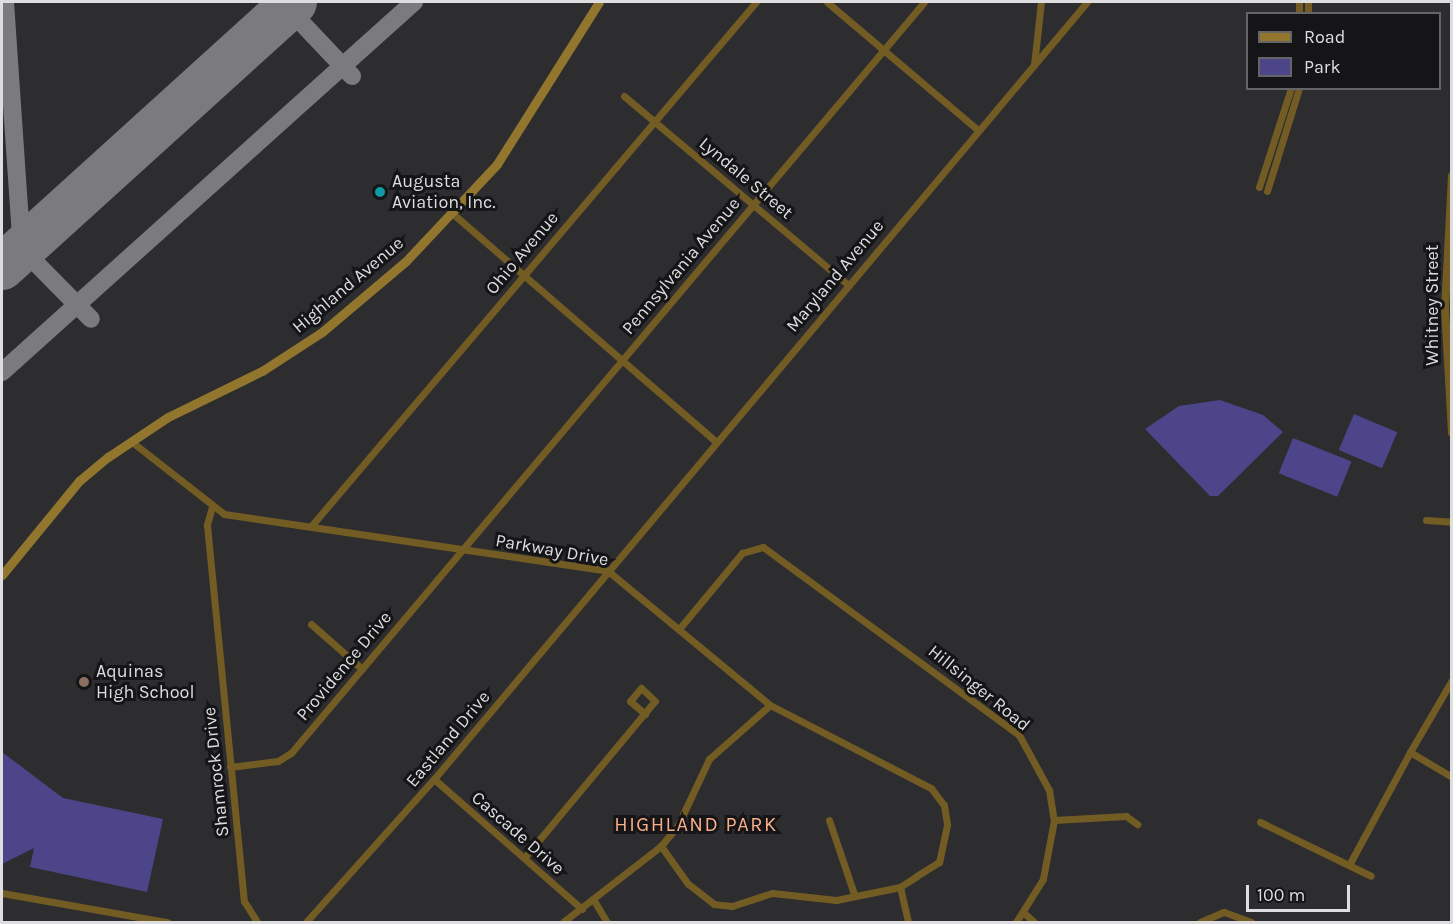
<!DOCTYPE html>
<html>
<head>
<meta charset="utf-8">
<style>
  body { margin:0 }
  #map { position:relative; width:1453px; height:924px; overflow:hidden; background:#2d2d30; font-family:Karla,sans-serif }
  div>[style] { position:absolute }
  .green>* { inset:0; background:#4c4589; transform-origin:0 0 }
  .taxiway>* { height:18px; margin:-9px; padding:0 9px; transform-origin:9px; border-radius:9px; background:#7b7b7e }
  .runway>* { height:46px; margin:-23px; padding:0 23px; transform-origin:23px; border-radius:23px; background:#7b7b7e }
  .minor>* { height:7px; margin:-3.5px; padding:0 3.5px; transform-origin:3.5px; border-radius:3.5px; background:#725c23 }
  .tertiary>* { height:8px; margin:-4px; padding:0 4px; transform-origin:4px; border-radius:4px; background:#725c23 }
  .secondary>* { height:9px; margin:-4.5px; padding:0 4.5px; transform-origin:4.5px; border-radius:4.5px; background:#92762e }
  .dots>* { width:16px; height:16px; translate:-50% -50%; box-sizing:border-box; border:3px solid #151517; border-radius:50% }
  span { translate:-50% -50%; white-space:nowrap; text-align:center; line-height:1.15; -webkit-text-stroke:6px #151517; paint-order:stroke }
  .street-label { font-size:18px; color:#dedee1 }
  .poi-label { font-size:18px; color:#dedee1 }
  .left { translate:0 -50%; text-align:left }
  .neighbourhood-label { font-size:20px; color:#f8af89; letter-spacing:1.5px }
  .frame { position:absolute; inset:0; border:3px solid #dedee1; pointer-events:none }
  .legend { position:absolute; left:1246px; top:12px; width:195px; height:78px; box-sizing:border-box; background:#151517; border:2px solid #656568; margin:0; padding:8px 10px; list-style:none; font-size:18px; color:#dedee1 }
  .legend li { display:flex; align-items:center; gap:12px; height:30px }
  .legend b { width:30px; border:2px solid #656568 }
  .scale { position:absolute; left:1246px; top:885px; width:104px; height:27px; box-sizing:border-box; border:3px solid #dedee1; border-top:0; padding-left:8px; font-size:18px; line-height:21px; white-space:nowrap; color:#dedee1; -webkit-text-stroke:4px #151517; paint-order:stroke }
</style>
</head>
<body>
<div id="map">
  <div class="green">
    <i style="clip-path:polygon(1220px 400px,1263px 415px,1283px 432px,1218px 496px,1210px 496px,1145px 429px,1179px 406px)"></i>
    <i style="left:1354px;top:414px;width:47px;height:39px;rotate:23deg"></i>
    <i style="left:1293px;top:438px;width:63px;height:38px;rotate:22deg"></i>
    <i style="clip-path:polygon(2px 752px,63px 798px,163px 819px,147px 892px,30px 867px,34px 848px,2px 864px)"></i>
  </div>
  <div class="taxiway">
    <i style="left:5px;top:2px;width:248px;rotate:86.1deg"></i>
    <i style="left:22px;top:249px;width:98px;rotate:45.4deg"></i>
    <i style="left:282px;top:2px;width:102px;rotate:46.6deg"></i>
    <i style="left:2px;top:372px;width:554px;rotate:-41.93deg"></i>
  </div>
  <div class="runway">
    <i style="left:2px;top:267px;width:394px;rotate:-42.2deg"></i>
  </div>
  <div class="minor">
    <i style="left:827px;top:2px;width:198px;rotate:40.3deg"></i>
    <i style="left:1299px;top:14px;width:12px;rotate:-90deg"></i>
    <i style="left:1308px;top:14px;width:12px;rotate:-90deg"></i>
    <i style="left:1034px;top:65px;width:63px;rotate:-83.7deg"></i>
    <i style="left:624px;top:96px;width:292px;rotate:40.1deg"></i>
    <i style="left:1259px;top:187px;width:104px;rotate:-72.1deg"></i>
    <i style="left:1267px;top:191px;width:108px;rotate:-72.7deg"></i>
    <i style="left:452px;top:213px;width:349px;rotate:40.9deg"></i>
    <i style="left:132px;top:442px;width:117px;rotate:38deg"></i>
    <i style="left:224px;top:514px;width:388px;rotate:8.4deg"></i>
    <i style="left:608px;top:571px;width:210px;rotate:39.6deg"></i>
    <i style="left:770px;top:705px;width:181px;rotate:27.3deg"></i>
    <i style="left:931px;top:788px;width:21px;rotate:53deg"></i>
    <i style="left:944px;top:805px;width:20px;rotate:81deg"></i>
    <i style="left:947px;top:825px;width:38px;rotate:102deg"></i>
    <i style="left:939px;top:862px;width:26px;rotate:148deg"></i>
    <i style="left:917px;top:876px;width:20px;rotate:147deg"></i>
    <i style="left:900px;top:887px;width:65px;rotate:168.5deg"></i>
    <i style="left:836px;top:900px;width:64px;rotate:-173.8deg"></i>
    <i style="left:772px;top:893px;width:42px;rotate:162deg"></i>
    <i style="left:732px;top:906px;width:18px;rotate:-174deg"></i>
    <i style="left:714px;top:904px;width:33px;rotate:-142deg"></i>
    <i style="left:688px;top:884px;width:47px;rotate:-125.4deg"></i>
    <i style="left:212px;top:507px;width:19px;rotate:106deg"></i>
    <i style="left:207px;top:525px;width:378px;rotate:84.4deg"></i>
    <i style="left:244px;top:901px;width:25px;rotate:58deg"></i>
    <i style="left:1426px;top:520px;width:26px;rotate:4deg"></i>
    <i style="left:312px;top:525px;width:686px;rotate:-49.67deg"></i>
    <i style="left:311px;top:624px;width:68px;rotate:41.4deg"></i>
    <i style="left:679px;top:629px;width:99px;rotate:-50.3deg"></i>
    <i style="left:742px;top:553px;width:22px;rotate:-16deg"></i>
    <i style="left:763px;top:547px;width:318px;rotate:36.3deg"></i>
    <i style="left:1019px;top:735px;width:63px;rotate:61.4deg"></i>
    <i style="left:1049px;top:790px;width:30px;rotate:81deg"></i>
    <i style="left:1054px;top:820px;width:60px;rotate:100.6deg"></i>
    <i style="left:1043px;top:879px;width:51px;rotate:122.1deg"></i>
    <i style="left:1452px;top:680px;width:83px;rotate:120.3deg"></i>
    <i style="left:1410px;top:752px;width:49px;rotate:30.8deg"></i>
    <i style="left:230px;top:767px;width:48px;rotate:-7.1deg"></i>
    <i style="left:278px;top:761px;width:15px;rotate:-32deg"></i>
    <i style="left:291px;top:753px;width:982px;rotate:-49.87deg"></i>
    <i style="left:434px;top:779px;width:197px;rotate:41.3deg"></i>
    <i style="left:829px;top:820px;width:78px;rotate:71.3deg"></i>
    <i style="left:1054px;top:820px;width:72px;rotate:-3.2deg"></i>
    <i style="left:1126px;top:816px;width:14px;rotate:36deg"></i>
    <i style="left:1260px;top:822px;width:123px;rotate:25.9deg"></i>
    <i style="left:524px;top:858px;width:204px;rotate:-50.2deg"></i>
    <i style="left:655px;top:701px;width:19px;rotate:-137deg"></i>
    <i style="left:641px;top:688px;width:17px;rotate:130deg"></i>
    <i style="left:630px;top:701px;width:20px;rotate:41deg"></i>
    <i style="left:1349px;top:865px;width:128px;rotate:-61.6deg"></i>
    <i style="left:900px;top:887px;width:36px;rotate:77deg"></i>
    <i style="left:2px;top:893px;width:168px;rotate:10deg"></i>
    <i style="left:593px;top:899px;width:27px;rotate:59deg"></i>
    <i style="left:1024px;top:913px;width:13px;rotate:42deg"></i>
    <i style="left:306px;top:922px;width:192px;rotate:-48.2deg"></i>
    <i style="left:434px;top:779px;width:1015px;rotate:-49.96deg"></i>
    <i style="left:563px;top:922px;width:124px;rotate:-37.8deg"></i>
    <i style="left:661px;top:846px;width:27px;rotate:-51deg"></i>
    <i style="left:678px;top:825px;width:73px;rotate:-64.8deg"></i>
    <i style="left:709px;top:759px;width:81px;rotate:-41.5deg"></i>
    <i style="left:1200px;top:922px;width:26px;rotate:-23deg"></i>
    <i style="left:1224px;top:912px;width:29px;rotate:20deg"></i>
  </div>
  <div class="tertiary">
    <i style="left:1452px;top:176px;width:132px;rotate:93deg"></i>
    <i style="left:1445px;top:308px;width:125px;rotate:86.8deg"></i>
  </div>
  <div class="secondary">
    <i style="left:2px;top:575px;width:122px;rotate:-50.7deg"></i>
    <i style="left:79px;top:481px;width:38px;rotate:-40deg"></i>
    <i style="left:108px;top:457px;width:72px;rotate:-33.7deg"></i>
    <i style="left:168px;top:417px;width:105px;rotate:-26.1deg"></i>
    <i style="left:262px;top:371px;width:72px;rotate:-33deg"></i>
    <i style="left:322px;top:332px;width:110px;rotate:-40.2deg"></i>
    <i style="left:406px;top:261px;width:133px;rotate:-46.8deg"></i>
    <i style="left:497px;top:164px;width:191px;rotate:-57.8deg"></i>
  </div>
  <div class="dots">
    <i style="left:380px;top:192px;background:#0f9aa8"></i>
    <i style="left:84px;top:682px;background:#8d6e63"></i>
  </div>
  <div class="street-label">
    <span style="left:746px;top:178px;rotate:40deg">Lyndale Street</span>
    <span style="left:522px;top:253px;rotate:-50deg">Ohio Avenue</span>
    <span style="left:681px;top:266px;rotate:-50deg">Pennsylvania Avenue</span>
    <span style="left:835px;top:276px;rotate:-50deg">Maryland Avenue</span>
    <span style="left:348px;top:285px;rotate:-40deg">Highland Avenue</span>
    <span style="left:1432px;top:305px;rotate:-90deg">Whitney Street</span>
    <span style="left:552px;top:550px;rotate:10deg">Parkway Drive</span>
    <span style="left:344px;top:666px;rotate:-50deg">Providence Drive</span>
    <span style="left:979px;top:688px;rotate:39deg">Hillsinger Road</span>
    <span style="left:448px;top:739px;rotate:-50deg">Eastland Drive</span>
    <span style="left:216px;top:772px;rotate:-96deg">Shamrock Drive</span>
    <span style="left:518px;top:833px;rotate:41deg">Cascade Drive</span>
  </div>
  <div class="poi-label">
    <span class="left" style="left:392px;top:192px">Augusta<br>Aviation, Inc.</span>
    <span class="left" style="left:96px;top:682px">Aquinas<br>High School</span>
  </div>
  <div class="neighbourhood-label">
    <span style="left:696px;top:824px">HIGHLAND PARK</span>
  </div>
  <div class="frame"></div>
  <ul class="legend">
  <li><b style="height:8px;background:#92762e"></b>Road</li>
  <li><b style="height:16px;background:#4c4589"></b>Park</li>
  </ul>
  <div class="scale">100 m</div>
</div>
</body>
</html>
